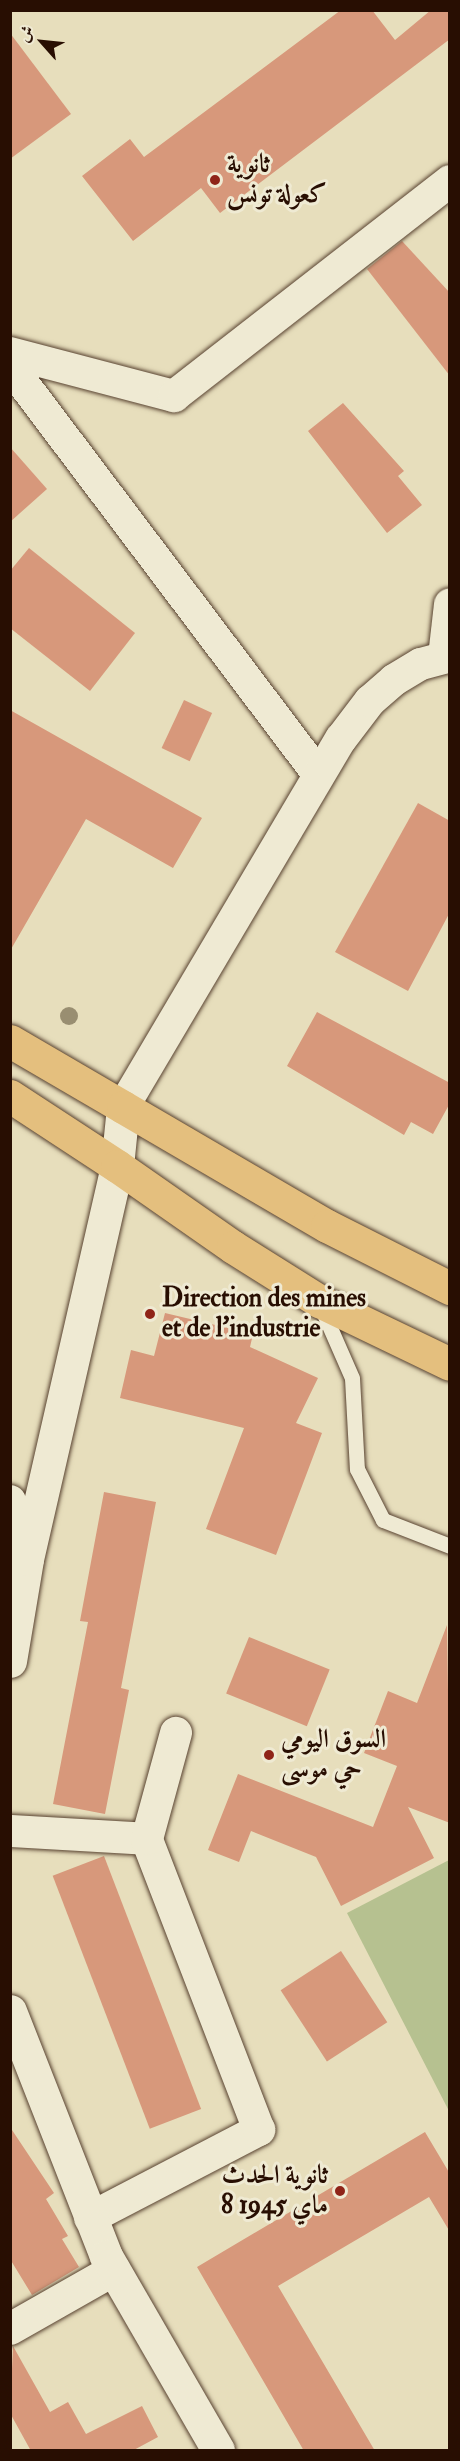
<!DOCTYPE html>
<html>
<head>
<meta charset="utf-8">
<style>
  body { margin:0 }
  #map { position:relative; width:460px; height:2461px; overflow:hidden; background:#e7debc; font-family:"IM FELL Double Pica",Amiri,serif }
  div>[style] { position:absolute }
  .green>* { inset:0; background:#b6c190 }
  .building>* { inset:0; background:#d7987b; transform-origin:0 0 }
  .roads { filter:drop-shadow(0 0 2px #584230) drop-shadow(0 0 2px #584230) }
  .lane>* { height:15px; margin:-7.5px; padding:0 7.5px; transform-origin:7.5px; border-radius:7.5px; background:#efead3 }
  .street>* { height:32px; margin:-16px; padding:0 16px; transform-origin:16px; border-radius:16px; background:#efead3 }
  .secondary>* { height:33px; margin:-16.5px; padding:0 16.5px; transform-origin:16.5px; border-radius:16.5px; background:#efead3 }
  .primary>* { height:33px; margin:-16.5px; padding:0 16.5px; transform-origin:16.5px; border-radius:16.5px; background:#e4bf7e }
  .highway>* { height:33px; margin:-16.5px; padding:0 16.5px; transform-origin:16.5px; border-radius:16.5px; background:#e4bf7e }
  .trees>* { width:18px; height:18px; margin:-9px; border-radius:50%; background:#998e71 }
  .dots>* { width:16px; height:16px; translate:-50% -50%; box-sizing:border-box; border:3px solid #efead3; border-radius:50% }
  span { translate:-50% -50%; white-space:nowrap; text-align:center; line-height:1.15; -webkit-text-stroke:6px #efead3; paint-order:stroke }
  .poi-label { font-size:26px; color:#280e02; font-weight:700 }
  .left { translate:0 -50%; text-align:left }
  .right { translate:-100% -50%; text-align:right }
  .frame { position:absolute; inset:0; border:12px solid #280e02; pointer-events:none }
  .north { position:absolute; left:12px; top:12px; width:60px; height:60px; -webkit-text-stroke:4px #efead3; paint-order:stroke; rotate:297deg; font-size:16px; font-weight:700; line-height:24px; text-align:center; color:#280e02 }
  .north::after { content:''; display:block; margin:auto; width:21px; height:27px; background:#280e02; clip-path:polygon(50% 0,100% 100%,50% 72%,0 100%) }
</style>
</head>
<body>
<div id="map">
  <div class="green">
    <i style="clip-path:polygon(449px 1860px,450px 1860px,449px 2111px,347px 1913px)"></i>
  </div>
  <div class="building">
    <i style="clip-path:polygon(341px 10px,372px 10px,395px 40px,431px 10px,450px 10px,450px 39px,220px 213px,201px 188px,133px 241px,82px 176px,130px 139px,144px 157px)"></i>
    <i style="clip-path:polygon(10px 33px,71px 114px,10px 159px)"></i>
    <i style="clip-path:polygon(402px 241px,450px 293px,450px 376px,367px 269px)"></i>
    <i style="clip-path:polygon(343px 403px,404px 471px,398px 476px,422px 505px,387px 533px,308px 431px)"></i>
    <i style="clip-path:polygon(10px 447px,47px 489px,10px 522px)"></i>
    <i style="clip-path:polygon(29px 548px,135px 633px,90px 691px,10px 628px,10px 571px)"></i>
    <i style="left:184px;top:700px;width:31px;height:53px;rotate:25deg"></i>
    <i style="clip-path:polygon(10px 710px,202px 818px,173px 868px,86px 819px,10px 951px)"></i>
    <i style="clip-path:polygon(418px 803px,450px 821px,450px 912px,408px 991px,335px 952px)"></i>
    <i style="clip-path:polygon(317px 1012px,450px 1083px,450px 1103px,433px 1134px,411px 1122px,404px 1135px,287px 1066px)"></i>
    <i style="clip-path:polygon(165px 1313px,253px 1334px,250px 1347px,318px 1378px,296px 1423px,322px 1433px,276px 1555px,206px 1529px,244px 1428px,120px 1398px,131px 1350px,154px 1356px)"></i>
    <i style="clip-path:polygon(104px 1492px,156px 1502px,121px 1688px,129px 1690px,105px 1814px,53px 1804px,88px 1622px,80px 1621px)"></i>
    <i style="clip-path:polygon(447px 1625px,450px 1823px,408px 1807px,434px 1858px,341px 1906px,316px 1857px,251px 1831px,239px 1862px,208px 1850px,238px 1774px,373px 1827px,397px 1766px,364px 1753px,388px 1691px,417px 1703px)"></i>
    <i style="left:249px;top:1637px;width:87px;height:61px;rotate:22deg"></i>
    <i style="left:104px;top:1856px;width:271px;height:55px;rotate:69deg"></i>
    <i style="left:341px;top:1951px;width:85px;height:72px;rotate:57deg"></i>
    <i style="clip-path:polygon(10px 2127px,54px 2193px,46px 2199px,68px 2236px,62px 2239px,79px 2267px,32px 2295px,10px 2259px)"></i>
    <i style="clip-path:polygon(425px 2132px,450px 2174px,450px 2232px,429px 2197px,278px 2286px,375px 2451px,304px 2451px,197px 2267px)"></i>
    <i style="clip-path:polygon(13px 2346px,50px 2412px,68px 2402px,86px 2434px,142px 2406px,158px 2437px,132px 2451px,31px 2451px,10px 2413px)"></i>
  </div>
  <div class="roads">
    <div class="lane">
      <i style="left:321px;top:1307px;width:77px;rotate:66.4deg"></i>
      <i style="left:352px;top:1378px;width:91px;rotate:86.9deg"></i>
      <i style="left:357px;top:1469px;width:57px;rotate:63deg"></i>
      <i style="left:383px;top:1520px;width:72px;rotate:21.2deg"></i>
    </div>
    <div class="street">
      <i style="left:10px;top:353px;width:170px;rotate:14.7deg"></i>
      <i style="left:174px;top:396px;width:350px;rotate:-37.9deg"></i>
      <i style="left:10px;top:366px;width:511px;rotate:52.95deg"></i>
      <i style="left:444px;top:657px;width:53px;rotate:-83.5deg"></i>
      <i style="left:123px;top:1107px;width:428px;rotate:-59.4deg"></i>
      <i style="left:341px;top:739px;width:48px;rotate:-52.7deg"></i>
      <i style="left:370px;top:701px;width:32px;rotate:-41deg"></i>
      <i style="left:394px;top:680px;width:31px;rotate:-31deg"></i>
      <i style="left:421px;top:664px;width:30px;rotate:-15deg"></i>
      <i style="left:10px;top:1501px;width:60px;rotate:73.7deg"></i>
      <i style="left:27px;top:1559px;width:9px;rotate:144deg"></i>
      <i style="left:10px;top:1831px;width:137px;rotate:3.3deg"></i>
      <i style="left:90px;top:2218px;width:191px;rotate:-27.5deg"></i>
      <i style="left:259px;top:2130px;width:312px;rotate:-111.1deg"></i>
      <i style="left:147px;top:1839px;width:110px;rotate:-74.7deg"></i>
      <i style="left:10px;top:2329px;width:120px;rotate:-29.6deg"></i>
    </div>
    <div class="secondary">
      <i style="left:10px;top:1661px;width:103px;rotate:-80.5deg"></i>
      <i style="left:27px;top:1559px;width:403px;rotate:-77.1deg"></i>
      <i style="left:117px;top:1166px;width:59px;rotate:-84.2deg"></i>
      <i style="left:10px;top:2011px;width:263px;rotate:68.6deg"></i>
      <i style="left:106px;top:2256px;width:224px;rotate:60deg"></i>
    </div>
    <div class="primary">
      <i style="left:10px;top:1041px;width:131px;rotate:30.3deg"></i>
      <i style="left:10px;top:1096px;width:128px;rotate:33.2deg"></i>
    </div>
    <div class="highway">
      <i style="left:123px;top:1107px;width:236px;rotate:30.3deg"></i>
      <i style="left:327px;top:1226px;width:138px;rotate:26.8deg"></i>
      <i style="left:117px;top:1166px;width:141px;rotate:34.9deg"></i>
      <i style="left:233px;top:1247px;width:102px;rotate:32.1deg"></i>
      <i style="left:319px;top:1301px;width:145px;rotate:25.7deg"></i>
    </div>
  </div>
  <div class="trees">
    <i style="left:69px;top:1016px"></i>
  </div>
  <div class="dots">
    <i style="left:215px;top:180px;background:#8f2418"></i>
    <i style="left:150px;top:1314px;background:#8f2418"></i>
    <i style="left:269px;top:1755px;background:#8f2418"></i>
    <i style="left:340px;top:2191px;background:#8f2418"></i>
  </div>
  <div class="poi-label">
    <span class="left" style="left:227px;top:180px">ثانوية<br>كعولة تونس</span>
    <span class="left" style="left:162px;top:1314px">Direction des mines<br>et de l'industrie</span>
    <span class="left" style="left:281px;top:1755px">السوق اليومي<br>حي موسى</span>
    <span class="right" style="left:328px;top:2191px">ثانوية الحدث<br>8 ماي 1945</span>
  </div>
  <div class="frame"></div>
  <div class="north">ش</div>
</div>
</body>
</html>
